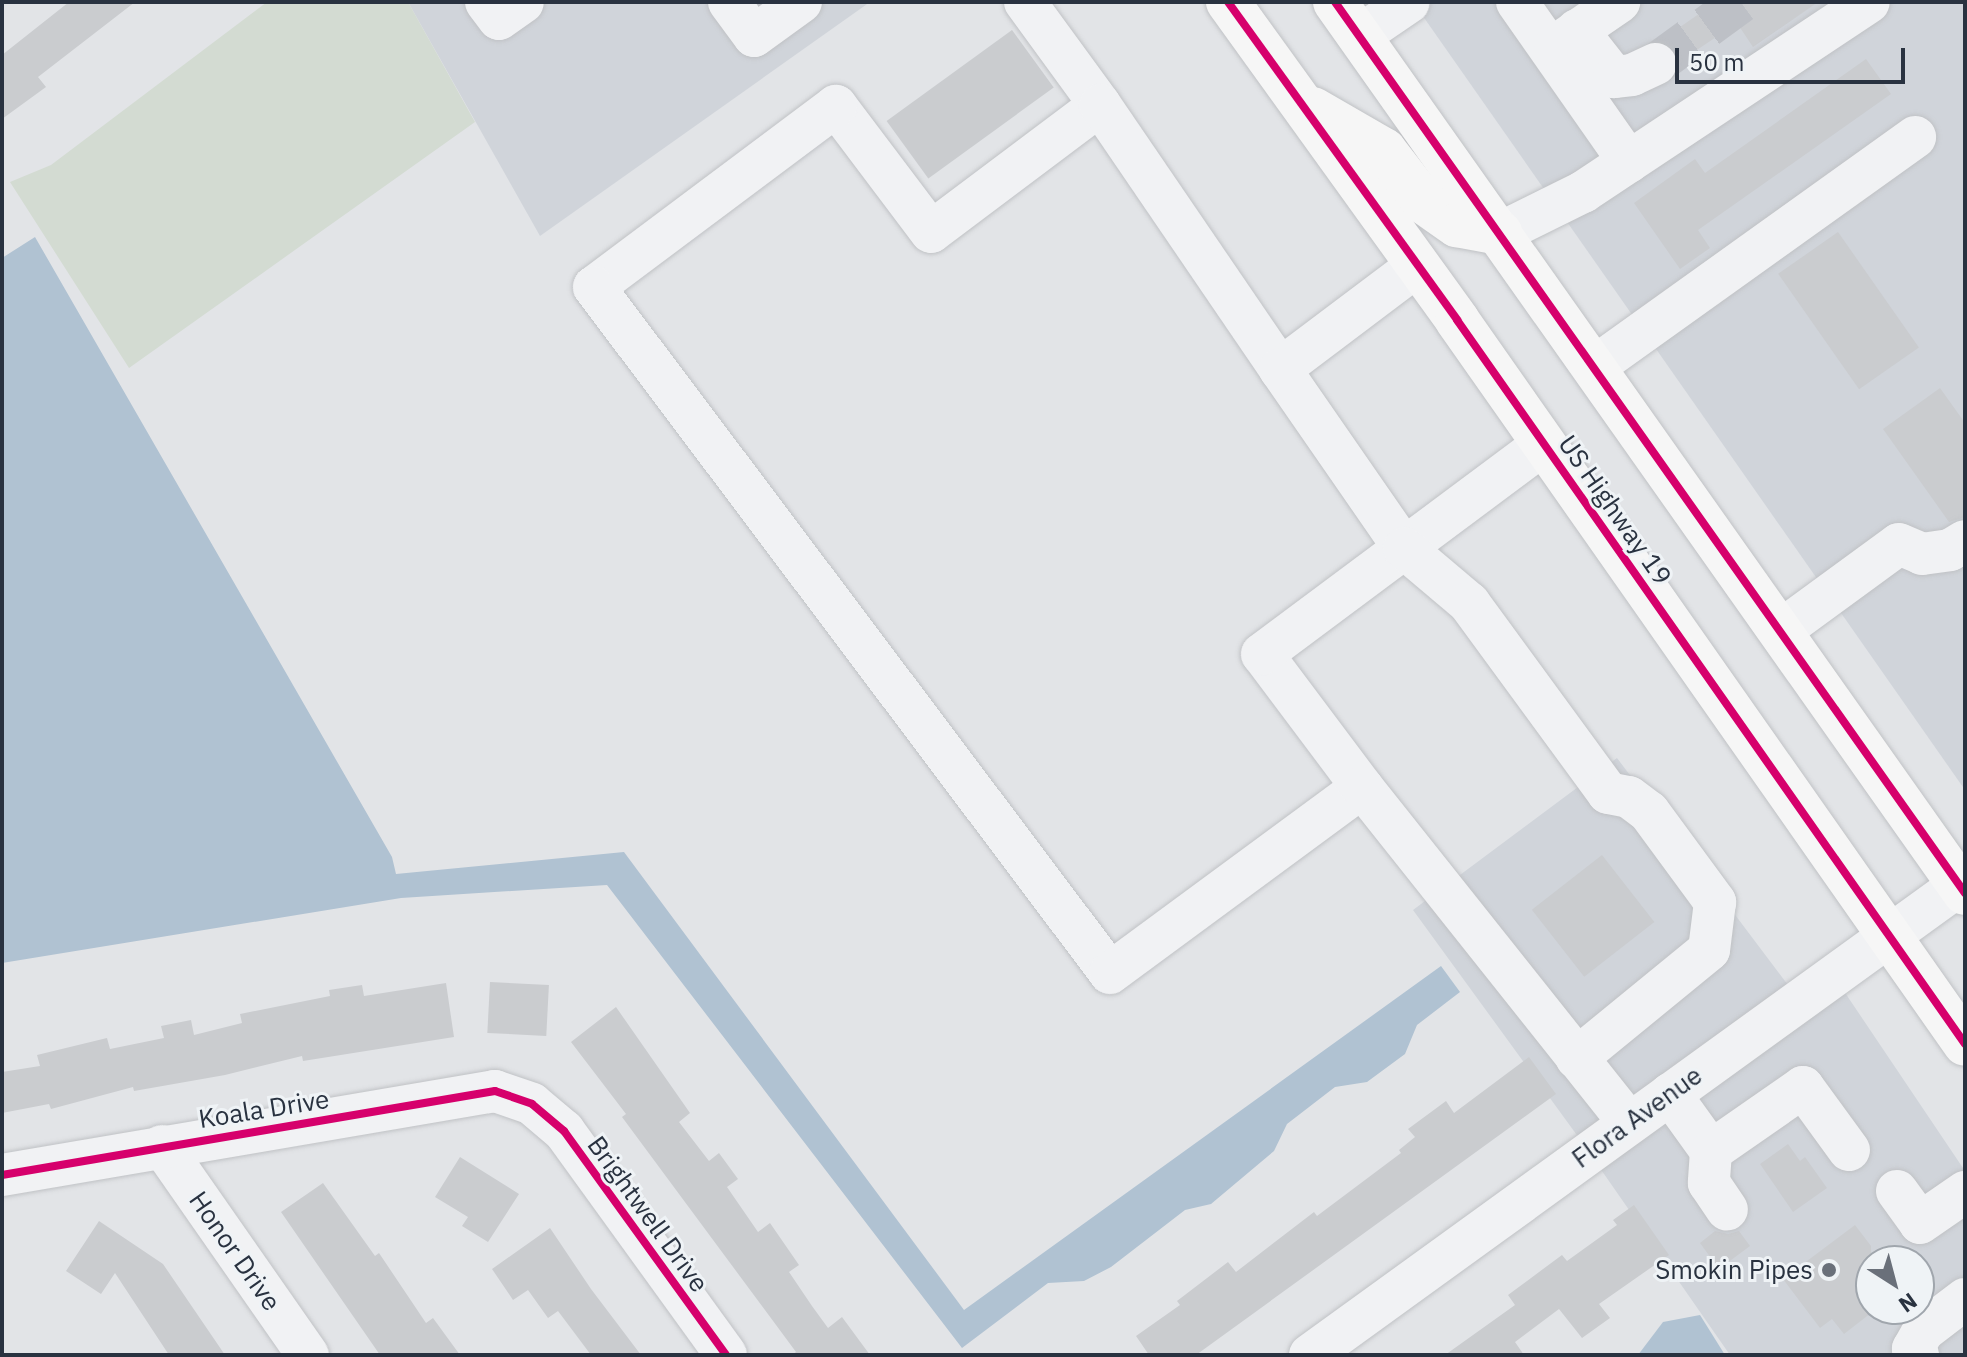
<!DOCTYPE html>
<html>
<head>
<meta charset="utf-8">
<style>
  body { margin:0 }
  #map { position:relative; width:1967px; height:1357px; overflow:hidden; background:#e2e4e7; font-family:"IBM Plex Sans",sans-serif }
  div>[style] { position:absolute }
  .built>* { inset:0; background:#d0d4da }
  .green>* { inset:0; background:#d3dbd2 }
  .water>* { inset:0; background:#b0c2d2 }
  .building>* { inset:0; background:#cacccf; transform-origin:0 0 }
  .minor-tunnel>* { height:42px; margin-top:-21px; transform-origin:0; background:repeating-linear-gradient(90deg,#bdc0c6 0 42px,transparent 0 63px) }
  .roads { filter:drop-shadow(0 0 2px #c0c2c5) drop-shadow(0 0 2px #c0c2c5) }
  .minor>* { height:42px; margin:-21px; padding:0 21px; transform-origin:21px; border-radius:21px; background:#f1f2f4 }
  .highway>* { height:44px; margin:-22px; padding:0 22px; transform-origin:22px; border-radius:22px; background:#f6f6f6 }
  .cycleway>* { height:8px; margin:-4px; padding:0 4px; transform-origin:4px; border-radius:4px; background:#d6006c }
  .dots>* { width:22px; height:22px; translate:-50% -50%; box-sizing:border-box; border:4px solid #eff3f6; border-radius:50% }
  span { translate:-50% -50%; white-space:nowrap; text-align:center; line-height:1.15; -webkit-text-stroke:6px #eff3f6; paint-order:stroke }
  .street-label { font-size:26px; color:#293240 }
  .poi-label { font-size:26px; color:#293240 }
  .right { translate:-100% -50%; text-align:right }
  .frame { position:absolute; inset:0; border:4px solid #293240; pointer-events:none }
  .north { position:absolute; left:1855px; top:1245px; width:80px; height:80px; box-sizing:border-box; background:#eff3f6; border:2px solid #a0a6ad; border-radius:50%; rotate:144deg; font-size:22px; font-weight:700; line-height:32px; text-align:center; color:#293240 }
  .north::after { content:''; display:block; margin:auto; width:28px; height:36px; background:#6a707a; clip-path:polygon(50% 0,100% 100%,50% 72%,0 100%) }
  .scale { position:absolute; left:1675px; top:48px; width:230px; height:36px; box-sizing:border-box; border:4px solid #293240; border-top:0; padding-left:10px; font-size:24px; line-height:28px; white-space:nowrap; color:#293240; -webkit-text-stroke:6px #eff3f6; paint-order:stroke }
</style>
</head>
<body>
<div id="map">
  <div class="built">
    <i style="clip-path:polygon(408px 2px,870px 2px,540px 236px)"></i>
    <i style="clip-path:polygon(1413px 2px,1965px 2px,1965px 790px)"></i>
    <i style="clip-path:polygon(evenodd,1617px 758px,1788px 985px,1823px 960px,1965px 1171px,1965px 1355px,1730px 1355px,1579px 1138px,1413px 910px,1617px 758px,1871px 1261px,1919px 1261px,1919px 1309px,1871px 1309px,1871px 1261px)"></i>
  </div>
  <div class="green">
    <i style="clip-path:polygon(267px 2px,408px 2px,475px 122px,129px 368px,10px 182px,51px 165px)"></i>
  </div>
  <div class="water">
    <i style="clip-path:polygon(35px 237px,392px 857px,396px 874px,624px 852px,964px 1310px,1441px 966px,1460px 992px,1417px 1025px,1405px 1054px,1367px 1082px,1335px 1087px,1287px 1124px,1274px 1151px,1211px 1204px,1185px 1210px,1111px 1267px,1084px 1281px,1048px 1283px,962px 1348px,607px 885px,401px 898px,2px 963px,2px 258px)"></i>
    <i style="clip-path:polygon(1700px 1315px,1725px 1355px,1638px 1355px,1663px 1322px)"></i>
  </div>
  <div class="building">
    <i style="clip-path:polygon(69px 2px,135px 2px,38px 77px,46px 87px,2px 119px,2px 55px)"></i>
    <i style="clip-path:polygon(1716px 2px,1818px 2px,1753px 47px,1737px 23px,1679px 62px,1670px 45px,1660px 41px)"></i>
    <i style="left:1012px;top:30px;width:71px;height:155px;rotate:54deg"></i>
    <i style="clip-path:polygon(1866px 59px,1891px 94px,1698px 230px,1710px 248px,1680px 269px,1634px 203px,1695px 159px,1705px 173px)"></i>
    <i style="left:1838px;top:232px;width:141px;height:73px;rotate:55deg"></i>
    <i style="clip-path:polygon(1940px 388px,1965px 423px,1965px 517px,1949px 522px,1883px 429px)"></i>
    <i style="left:1602px;top:855px;width:85px;height:89px;rotate:52deg"></i>
    <i style="left:490px;top:982px;width:59px;height:51px;rotate:3deg"></i>
    <i style="clip-path:polygon(446px 983px,454px 1037px,303px 1061px,302px 1056px,225px 1075px,134px 1091px,133px 1087px,51px 1109px,49px 1104px,2px 1113px,2px 1072px,40px 1066px,37px 1055px,107px 1038px,110px 1049px,164px 1038px,161px 1026px,191px 1020px,194px 1035px,242px 1023px,240px 1014px,330px 996px,329px 990px,362px 985px,364px 996px)"></i>
    <i style="clip-path:polygon(616px 1007px,690px 1113px,679px 1122px,709px 1161px,719px 1153px,738px 1179px,727px 1187px,758px 1232px,770px 1223px,799px 1265px,789px 1272px,812px 1306px,828px 1328px,842px 1317px,870px 1355px,792px 1355px,796px 1352px,622px 1117px,626px 1114px,571px 1042px)"></i>
    <i style="clip-path:polygon(1529px 1057px,1556px 1094px,1196px 1355px,1149px 1355px,1136px 1336px,1180px 1305px,1177px 1301px,1228px 1262px,1236px 1272px,1314px 1212px,1317px 1216px,1401px 1153px,1399px 1150px,1415px 1137px,1408px 1129px,1446px 1101px,1454px 1113px)"></i>
    <i style="clip-path:polygon(1788px 1144px,1800px 1161px,1805px 1157px,1827px 1188px,1793px 1212px,1760px 1164px)"></i>
    <i style="clip-path:polygon(460px 1157px,519px 1194px,488px 1242px,462px 1226px,468px 1217px,435px 1197px)"></i>
    <i style="clip-path:polygon(323px 1183px,375px 1256px,379px 1253px,426px 1323px,433px 1318px,460px 1355px,380px 1355px,281px 1212px)"></i>
    <i style="clip-path:polygon(1634px 1205px,1669px 1255px,1599px 1304px,1610px 1318px,1582px 1338px,1559px 1309px,1515px 1342px,1524px 1355px,1445px 1355px,1515px 1305px,1508px 1295px,1562px 1255px,1567px 1261px,1617px 1225px,1613px 1220px)"></i>
    <i style="clip-path:polygon(99px 1221px,163px 1264px,225px 1355px,169px 1355px,115px 1273px,101px 1294px,66px 1271px)"></i>
    <i style="clip-path:polygon(1855px 1225px,1871px 1246px,1871px 1313px,1844px 1334px,1832px 1319px,1820px 1328px,1783px 1279px)"></i>
    <i style="clip-path:polygon(550px 1228px,591px 1289px,641px 1355px,591px 1355px,558px 1311px,548px 1318px,528px 1290px,513px 1300px,492px 1269px)"></i>
    <i style="clip-path:polygon(1715px 1231px,1728px 1234px,1739px 1231px,1750px 1246px,1719px 1269px,1700px 1243px)"></i>
  </div>
  <div class="minor-tunnel">
    <i style="left:1656px;top:64px;width:105px;rotate:-36.1deg"></i>
  </div>
  <div class="roads">
    <div class="minor">
      <i style="left:486px;top:2px;width:21px;rotate:53deg"></i>
      <i style="left:499px;top:19px;width:29px;rotate:-35deg"></i>
      <i style="left:729px;top:2px;width:42px;rotate:53.7deg"></i>
      <i style="left:754px;top:36px;width:58px;rotate:-35.9deg"></i>
      <i style="left:1025px;top:2px;width:127px;rotate:53.9deg"></i>
      <i style="left:1100px;top:105px;width:211px;rotate:143.1deg"></i>
      <i style="left:931px;top:232px;width:158px;rotate:-127deg"></i>
      <i style="left:836px;top:106px;width:302px;rotate:143.2deg"></i>
      <i style="left:594px;top:287px;width:858px;rotate:53.05deg"></i>
      <i style="left:1110px;top:973px;width:313px;rotate:-36.4deg"></i>
      <i style="left:1362px;top:787px;width:166px;rotate:-126.9deg"></i>
      <i style="left:1262px;top:654px;width:352px;rotate:-36.7deg"></i>
      <i style="left:1517px;top:2px;width:195px;rotate:55deg"></i>
      <i style="left:1577px;top:30px;width:60px;rotate:51.8deg"></i>
      <i style="left:1614px;top:77px;width:18px;rotate:-6deg"></i>
      <i style="left:1632px;top:75px;width:26px;rotate:-25deg"></i>
      <i style="left:1359px;top:36px;width:60px;rotate:-34.2deg"></i>
      <i style="left:1555px;top:46px;width:78px;rotate:-34.5deg"></i>
      <i style="left:1100px;top:105px;width:320px;rotate:55.7deg"></i>
      <i style="left:1500px;top:233px;width:93px;rotate:-26.3deg"></i>
      <i style="left:1583px;top:192px;width:343px;rotate:-33.6deg"></i>
      <i style="left:1418px;top:265px;width:173px;rotate:143deg"></i>
      <i style="left:1280px;top:369px;width:218px;rotate:55.3deg"></i>
      <i style="left:1404px;top:548px;width:85px;rotate:40.2deg"></i>
      <i style="left:1469px;top:603px;width:235px;rotate:53.8deg"></i>
      <i style="left:1608px;top:793px;width:21px;rotate:11deg"></i>
      <i style="left:1629px;top:797px;width:25px;rotate:37deg"></i>
      <i style="left:1649px;top:812px;width:112px;rotate:53.7deg"></i>
      <i style="left:1715px;top:902px;width:48px;rotate:97.1deg"></i>
      <i style="left:1709px;top:950px;width:171px;rotate:140.7deg"></i>
      <i style="left:1594px;top:367px;width:395px;rotate:-35.6deg"></i>
      <i style="left:1780px;top:631px;width:147px;rotate:-36.2deg"></i>
      <i style="left:1899px;top:544px;width:25px;rotate:23deg"></i>
      <i style="left:1922px;top:554px;width:28px;rotate:-8deg"></i>
      <i style="left:1950px;top:550px;width:17px;rotate:-31deg"></i>
      <i style="left:1362px;top:787px;width:429px;rotate:51.5deg"></i>
      <i style="left:1670px;top:1094px;width:70px;rotate:54.3deg"></i>
      <i style="left:1711px;top:1151px;width:32px;rotate:94deg"></i>
      <i style="left:1709px;top:1183px;width:32px;rotate:56deg"></i>
      <i style="left:162px;top:1146px;width:255px;rotate:55.1deg"></i>
      <i style="left:1711px;top:1151px;width:112px;rotate:-34.8deg"></i>
      <i style="left:1803px;top:1087px;width:78px;rotate:53.9deg"></i>
      <i style="left:2px;top:1175px;width:500px;rotate:-9.67deg"></i>
      <i style="left:495px;top:1091px;width:39px;rotate:19deg"></i>
      <i style="left:532px;top:1104px;width:42px;rotate:40.2deg"></i>
      <i style="left:564px;top:1131px;width:276px;rotate:54.1deg"></i>
      <i style="left:1897px;top:1191px;width:39px;rotate:54deg"></i>
      <i style="left:1920px;top:1223px;width:55px;rotate:-34.6deg"></i>
      <i style="left:1310px;top:1355px;width:809px;rotate:-35.89deg"></i>
      <i style="left:1918px;top:1355px;width:8px;rotate:-130deg"></i>
      <i style="left:1913px;top:1349px;width:21px;rotate:-61deg"></i>
      <i style="left:1923px;top:1331px;width:53px;rotate:-37.3deg"></i>
    </div>
    <div class="highway">
      <i style="left:1228px;top:2px;width:392px;rotate:54.2deg"></i>
      <i style="left:1457px;top:320px;width:884px;rotate:54.94deg"></i>
      <i style="left:1335px;top:2px;width:1091px;rotate:54.74deg"></i>
      <i style="left:1313px;top:109px;width:82px;rotate:30deg"></i>
      <i style="left:1384px;top:150px;width:67px;rotate:52.3deg"></i>
      <i style="left:1425px;top:203px;width:39px;rotate:35deg"></i>
      <i style="left:1457px;top:225px;width:44px;rotate:10.5deg"></i>
    </div>
  </div>
  <div class="cycleway">
    <i style="left:1228px;top:2px;width:392px;rotate:54.2deg"></i>
    <i style="left:1457px;top:320px;width:884px;rotate:54.94deg"></i>
    <i style="left:1335px;top:2px;width:1091px;rotate:54.74deg"></i>
    <i style="left:2px;top:1175px;width:500px;rotate:-9.67deg"></i>
    <i style="left:495px;top:1091px;width:39px;rotate:19deg"></i>
    <i style="left:532px;top:1104px;width:42px;rotate:40.2deg"></i>
    <i style="left:564px;top:1131px;width:276px;rotate:54.1deg"></i>
  </div>
  <div class="dots">
    <i style="left:1829px;top:1270px;background:#6a707a"></i>
  </div>
  <div class="street-label">
    <span style="left:1615px;top:510px;rotate:55deg">US Highway 19</span>
    <span style="left:264px;top:1109px;rotate:-9deg">Koala Drive</span>
    <span style="left:1637px;top:1117px;rotate:-36deg">Flora Avenue</span>
    <span style="left:648px;top:1214px;rotate:54deg">Brightwell Drive</span>
    <span style="left:235px;top:1251px;rotate:55deg">Honor Drive</span>
  </div>
  <div class="poi-label">
    <span class="right" style="left:1813px;top:1270px">Smokin Pipes</span>
  </div>
  <div class="frame"></div>
  <div class="north">N</div>
  <div class="scale">50 m</div>
</div>
</body>
</html>
